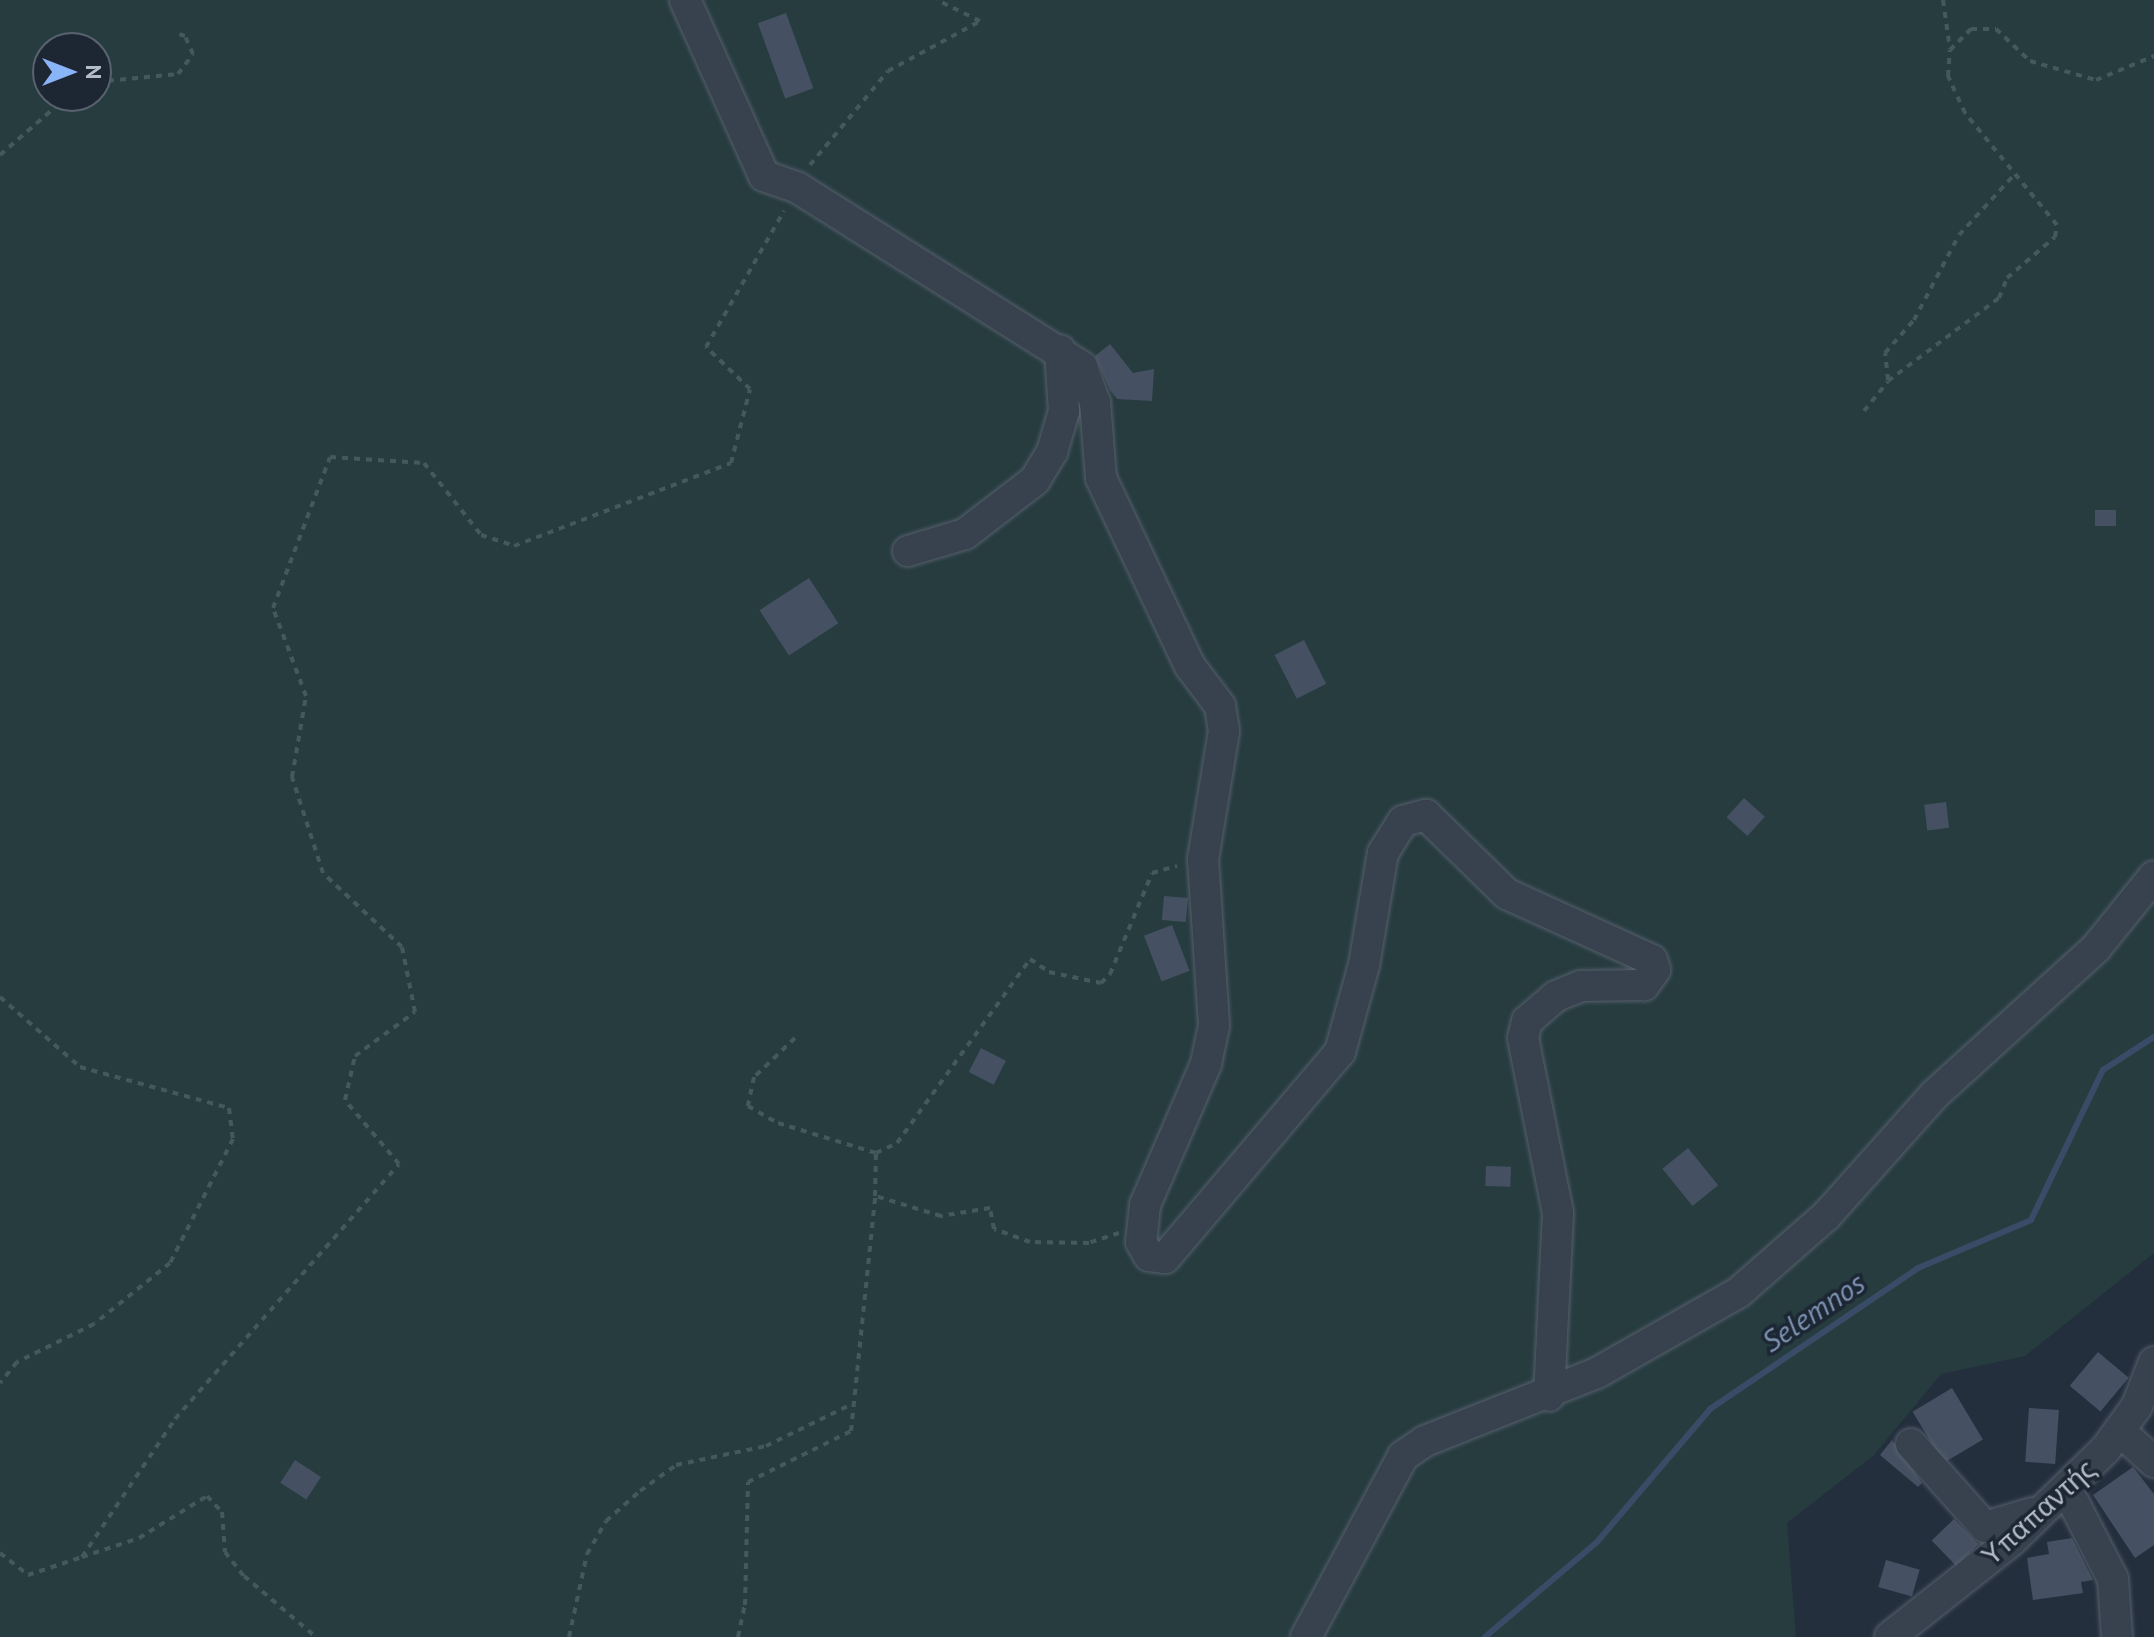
<!DOCTYPE html>
<html>
<head>
<meta charset="utf-8">
<style>
  body { margin:0 }
  #map { position:relative; width:2154px; height:1637px; overflow:hidden; background:#242f3e; font-family:"PT Sans",sans-serif }
  div>[style] { position:absolute }
  .green>* { inset:0; background:#263c3f }
  .stream>* { height:6px; margin:-3px; padding:0 3px; transform-origin:3px; border-radius:3px; background:#394c67 }
  .building>* { inset:0; background:#455162; transform-origin:0 0 }
  .path>* { height:4px; margin-top:-2px; transform-origin:0; background:repeating-linear-gradient(90deg,#44595c 0 6px,transparent 0 12px) }
  .roads { filter:drop-shadow(0 0 2px #565f6c) drop-shadow(0 0 2px #565f6c) }
  .minor>* { height:30px; margin:-15px; padding:0 15px; transform-origin:15px; border-radius:15px; background:#38414e }
  span { translate:-50% -50%; white-space:nowrap; text-align:center; line-height:1.15; -webkit-text-stroke:7px #1d2633; paint-order:stroke }
  .street-label { font-size:28px; color:#b4bcc9 }
  .water-label { font-size:30px; color:#7c92b1; font-style:italic }
  .north { position:absolute; left:32px; top:32px; width:80px; height:80px; box-sizing:border-box; background:#1d2633; border:2px solid #59626f; border-radius:50%; rotate:90deg; font-size:22px; font-weight:700; line-height:32px; text-align:center; color:#b4bcc9 }
  .north::after { content:''; display:block; margin:auto; width:28px; height:36px; background:#8ab4f8; clip-path:polygon(50% 0,100% 100%,50% 72%,0 100%) }
</style>
</head>
<body>
<div id="map">
  <div class="green">
    <i style="clip-path:polygon(evenodd,0 0,2154px 0,2154px 1253px,2025px 1356px,1941px 1374px,1874px 1455px,1787px 1523px,1796px 1637px,0 1637px,0 0,48px 48px,96px 48px,96px 96px,48px 96px,48px 48px)"></i>
  </div>
  <div class="stream">
    <i style="left:1485px;top:1637px;width:147px;rotate:-40.3deg"></i>
    <i style="left:1597px;top:1542px;width:175px;rotate:-49.6deg"></i>
    <i style="left:1710px;top:1409px;width:251px;rotate:-34.1deg"></i>
    <i style="left:1918px;top:1268px;width:123px;rotate:-23deg"></i>
    <i style="left:2031px;top:1220px;width:166px;rotate:-64.4deg"></i>
    <i style="left:2103px;top:1070px;width:61px;rotate:-32.9deg"></i>
  </div>
  <div class="building">
    <i style="left:786px;top:13px;width:80px;height:30px;rotate:70deg"></i>
    <i style="clip-path:polygon(1110px 344px,1133px 373px,1154px 369px,1152px 401px,1117px 399px,1110px 390px,1095px 356px)"></i>
    <i style="left:2095px;top:510px;width:21px;height:16px"></i>
    <i style="left:809px;top:578px;width:54px;height:59px;rotate:57deg"></i>
    <i style="left:1304px;top:640px;width:49px;height:33px;rotate:63deg"></i>
    <i style="left:1744px;top:798px;width:28px;height:26px;rotate:42deg"></i>
    <i style="left:1946px;top:802px;width:26px;height:22px;rotate:83deg"></i>
    <i style="left:1164px;top:896px;width:24px;height:24px;rotate:5deg"></i>
    <i style="left:1172px;top:925px;width:49px;height:30px;rotate:69deg"></i>
    <i style="left:981px;top:1048px;width:28px;height:27px;rotate:27deg"></i>
    <i style="left:1688px;top:1148px;width:48px;height:33px;rotate:51deg"></i>
    <i style="left:1486px;top:1166px;width:25px;height:20px;rotate:2deg"></i>
    <i style="left:2098px;top:1352px;width:40px;height:44px;rotate:40deg"></i>
    <i style="left:1952px;top:1388px;width:60px;height:46px;rotate:59deg"></i>
    <i style="left:2029px;top:1408px;width:30px;height:54px;rotate:4deg"></i>
    <i style="clip-path:polygon(1892px 1440px,1922px 1483px,1918px 1487px,1880px 1455px)"></i>
    <i style="left:295px;top:1460px;width:31px;height:27px;rotate:33deg"></i>
    <i style="clip-path:polygon(2133px 1467px,2154px 1494px,2154px 1545px,2135px 1558px,2093px 1495px)"></i>
    <i style="left:1954px;top:1519px;width:35px;height:31px;rotate:46deg"></i>
    <i style="clip-path:polygon(2072px 1538px,2093px 1580px,2081px 1582px,2083px 1593px,2033px 1600px,2027px 1558px,2049px 1554px,2047px 1542px)"></i>
    <i style="left:1886px;top:1560px;width:35px;height:28px;rotate:16deg"></i>
  </div>
  <div class="path">
    <i style="left:1943px;top:0;width:49px;rotate:81.9deg"></i>
    <i style="left:96px;top:82px;width:82px;rotate:-5.6deg"></i>
    <i style="left:178px;top:74px;width:25px;rotate:-53deg"></i>
    <i style="left:193px;top:54px;width:20px;rotate:-114deg"></i>
    <i style="left:185px;top:36px;width:9px;rotate:-162deg"></i>
    <i style="left:0;top:155px;width:90px;rotate:-40.9deg"></i>
    <i style="left:810px;top:165px;width:122px;rotate:-50.3deg"></i>
    <i style="left:888px;top:71px;width:105px;rotate:-28.5deg"></i>
    <i style="left:980px;top:21px;width:48px;rotate:-154deg"></i>
    <i style="left:1888px;top:380px;width:27px;rotate:-96deg"></i>
    <i style="left:1885px;top:353px;width:44px;rotate:-48.7deg"></i>
    <i style="left:1914px;top:320px;width:96px;rotate:-62.1deg"></i>
    <i style="left:1959px;top:235px;width:80px;rotate:-47.5deg"></i>
    <i style="left:1864px;top:411px;width:38px;rotate:-51deg"></i>
    <i style="left:1888px;top:381px;width:139px;rotate:-36.8deg"></i>
    <i style="left:1999px;top:298px;width:22px;rotate:-68deg"></i>
    <i style="left:2007px;top:278px;width:63px;rotate:-40.5deg"></i>
    <i style="left:2055px;top:237px;width:12px;rotate:-81deg"></i>
    <i style="left:2057px;top:225px;width:145px;rotate:-129.4deg"></i>
    <i style="left:1965px;top:113px;width:41px;rotate:-114.7deg"></i>
    <i style="left:1948px;top:76px;width:26px;rotate:-86deg"></i>
    <i style="left:1950px;top:50px;width:30px;rotate:-45deg"></i>
    <i style="left:1971px;top:29px;width:25px"></i>
    <i style="left:1996px;top:29px;width:47px;rotate:43.3deg"></i>
    <i style="left:2030px;top:61px;width:69px;rotate:16.1deg"></i>
    <i style="left:2096px;top:80px;width:63px;rotate:-22.5deg"></i>
    <i style="left:0;top:997px;width:106px;rotate:41.2deg"></i>
    <i style="left:80px;top:1067px;width:155px;rotate:15.4deg"></i>
    <i style="left:229px;top:1108px;width:31px;rotate:83deg"></i>
    <i style="left:233px;top:1139px;width:139px;rotate:116.9deg"></i>
    <i style="left:170px;top:1263px;width:97px;rotate:141.2deg"></i>
    <i style="left:94px;top:1324px;width:86px;rotate:153.7deg"></i>
    <i style="left:17px;top:1362px;width:27px;rotate:129deg"></i>
    <i style="left:795px;top:1038px;width:57px;rotate:136.4deg"></i>
    <i style="left:754px;top:1077px;width:30px;rotate:102deg"></i>
    <i style="left:748px;top:1106px;width:34px;rotate:30deg"></i>
    <i style="left:778px;top:1123px;width:102px;rotate:17deg"></i>
    <i style="left:1119px;top:1233px;width:32px;rotate:162deg"></i>
    <i style="left:1089px;top:1243px;width:59px;rotate:-179deg"></i>
    <i style="left:1030px;top:1242px;width:38px;rotate:-160deg"></i>
    <i style="left:994px;top:1229px;width:21px;rotate:-101deg"></i>
    <i style="left:990px;top:1208px;width:50px;rotate:170.7deg"></i>
    <i style="left:941px;top:1216px;width:69px;rotate:-163.1deg"></i>
    <i style="left:875px;top:1196px;width:43px;rotate:-88.7deg"></i>
    <i style="left:876px;top:1153px;width:23px;rotate:-25deg"></i>
    <i style="left:897px;top:1143px;width:227px;rotate:-54.1deg"></i>
    <i style="left:1030px;top:959px;width:23px;rotate:34deg"></i>
    <i style="left:1049px;top:972px;width:53px;rotate:11.9deg"></i>
    <i style="left:1101px;top:983px;width:13px;rotate:-45deg"></i>
    <i style="left:1110px;top:974px;width:109px;rotate:-67.4deg"></i>
    <i style="left:1152px;top:873px;width:26px;rotate:-16deg"></i>
    <i style="left:0;top:1553px;width:36px;rotate:38deg"></i>
    <i style="left:28px;top:1575px;width:57px;rotate:-18.4deg"></i>
    <i style="left:82px;top:1557px;width:166px;rotate:-56deg"></i>
    <i style="left:175px;top:1419px;width:339px;rotate:-48.7deg"></i>
    <i style="left:399px;top:1164px;width:84px;rotate:-130.2deg"></i>
    <i style="left:345px;top:1100px;width:45px;rotate:-77.2deg"></i>
    <i style="left:355px;top:1056px;width:74px;rotate:-36.3deg"></i>
    <i style="left:415px;top:1012px;width:66px;rotate:-101.3deg"></i>
    <i style="left:402px;top:947px;width:108px;rotate:-136.9deg"></i>
    <i style="left:323px;top:873px;width:101px;rotate:-107.9deg"></i>
    <i style="left:292px;top:777px;width:82px;rotate:-80.2deg"></i>
    <i style="left:306px;top:696px;width:94px;rotate:-110.6deg"></i>
    <i style="left:273px;top:608px;width:161px;rotate:-69.3deg"></i>
    <i style="left:330px;top:457px;width:94px;rotate:3.7deg"></i>
    <i style="left:424px;top:463px;width:92px;rotate:51.6deg"></i>
    <i style="left:481px;top:535px;width:35px;rotate:18deg"></i>
    <i style="left:514px;top:546px;width:232px;rotate:-20.9deg"></i>
    <i style="left:731px;top:463px;width:76px;rotate:-75.6deg"></i>
    <i style="left:750px;top:389px;width:61px;rotate:-136.3deg"></i>
    <i style="left:706px;top:347px;width:157px;rotate:-60.2deg"></i>
    <i style="left:82px;top:1557px;width:60px;rotate:-18.4deg"></i>
    <i style="left:139px;top:1538px;width:80px;rotate:-31.7deg"></i>
    <i style="left:207px;top:1496px;width:22px;rotate:47deg"></i>
    <i style="left:222px;top:1512px;width:40px;rotate:85.7deg"></i>
    <i style="left:225px;top:1552px;width:31px;rotate:52deg"></i>
    <i style="left:244px;top:1576px;width:94px;rotate:40.3deg"></i>
    <i style="left:569px;top:1637px;width:85px;rotate:-77.8deg"></i>
    <i style="left:587px;top:1554px;width:38px;rotate:-60deg"></i>
    <i style="left:606px;top:1521px;width:45px;rotate:-41.4deg"></i>
    <i style="left:640px;top:1491px;width:44px;rotate:-35.8deg"></i>
    <i style="left:676px;top:1465px;width:92px;rotate:-11.9deg"></i>
    <i style="left:766px;top:1446px;width:98px;rotate:-26deg"></i>
    <i style="left:738px;top:1637px;width:33px;rotate:-78deg"></i>
    <i style="left:745px;top:1605px;width:123px;rotate:-88.6deg"></i>
    <i style="left:748px;top:1482px;width:115px;rotate:-26.3deg"></i>
    <i style="left:851px;top:1431px;width:235px;rotate:-84.1deg"></i>
  </div>
  <div class="roads">
    <div class="minor">
      <i style="left:685px;top:0;width:193px;rotate:65.8deg"></i>
      <i style="left:764px;top:176px;width:36px;rotate:19deg"></i>
      <i style="left:798px;top:188px;width:336px;rotate:32.2deg"></i>
      <i style="left:1082px;top:367px;width:37px;rotate:70deg"></i>
      <i style="left:1095px;top:402px;width:76px;rotate:85.5deg"></i>
      <i style="left:1101px;top:478px;width:208px;rotate:64.7deg"></i>
      <i style="left:1190px;top:666px;width:50px;rotate:53.1deg"></i>
      <i style="left:1220px;top:706px;width:25px;rotate:81deg"></i>
      <i style="left:1224px;top:731px;width:130px;rotate:99.3deg"></i>
      <i style="left:1203px;top:859px;width:167px;rotate:86.2deg"></i>
      <i style="left:1214px;top:1026px;width:39px;rotate:102deg"></i>
      <i style="left:1206px;top:1064px;width:154px;rotate:113.4deg"></i>
      <i style="left:1145px;top:1205px;width:37px;rotate:96deg"></i>
      <i style="left:1141px;top:1242px;width:16px;rotate:60deg"></i>
      <i style="left:1149px;top:1256px;width:16px;rotate:7deg"></i>
      <i style="left:1165px;top:1258px;width:270px;rotate:-49.7deg"></i>
      <i style="left:1340px;top:1052px;width:90px;rotate:-74.6deg"></i>
      <i style="left:1364px;top:965px;width:114px;rotate:-80.4deg"></i>
      <i style="left:1383px;top:853px;width:38px;rotate:-58deg"></i>
      <i style="left:1403px;top:821px;width:24px;rotate:-15deg"></i>
      <i style="left:1426px;top:815px;width:113px;rotate:44.3deg"></i>
      <i style="left:1507px;top:894px;width:159px;rotate:24.5deg"></i>
      <i style="left:1652px;top:960px;width:10px;rotate:73deg"></i>
      <i style="left:1655px;top:970px;width:19px;rotate:126deg"></i>
      <i style="left:1644px;top:985px;width:63px;rotate:179.1deg"></i>
      <i style="left:1581px;top:986px;width:27px;rotate:158deg"></i>
      <i style="left:1556px;top:996px;width:38px;rotate:139deg"></i>
      <i style="left:1527px;top:1021px;width:17px;rotate:103deg"></i>
      <i style="left:1523px;top:1038px;width:178px;rotate:78.7deg"></i>
      <i style="left:1558px;top:1213px;width:183px;rotate:92.8deg"></i>
      <i style="left:908px;top:551px;width:59px;rotate:-16.6deg"></i>
      <i style="left:965px;top:534px;width:88px;rotate:-37.6deg"></i>
      <i style="left:1035px;top:480px;width:33px;rotate:-59deg"></i>
      <i style="left:1052px;top:452px;width:43px;rotate:-73.7deg"></i>
      <i style="left:1064px;top:411px;width:61px;rotate:-93.8deg"></i>
      <i style="left:2121px;top:1432px;width:45px;rotate:42.3deg"></i>
      <i style="left:1911px;top:1444px;width:111px;rotate:48.3deg"></i>
      <i style="left:1985px;top:1527px;width:49px;rotate:-16.6deg"></i>
      <i style="left:2066px;top:1488px;width:102px;rotate:62.7deg"></i>
      <i style="left:2113px;top:1579px;width:58px;rotate:86.1deg"></i>
      <i style="left:1306px;top:1637px;width:205px;rotate:-61.8deg"></i>
      <i style="left:1403px;top:1456px;width:27px;rotate:-34deg"></i>
      <i style="left:1425px;top:1441px;width:185px;rotate:-21.6deg"></i>
      <i style="left:1597px;top:1373px;width:162px;rotate:-29.6deg"></i>
      <i style="left:1738px;top:1293px;width:117px;rotate:-41.2deg"></i>
      <i style="left:1826px;top:1216px;width:162px;rotate:-48.2deg"></i>
      <i style="left:1934px;top:1095px;width:219px;rotate:-42.2deg"></i>
      <i style="left:2096px;top:948px;width:92px;rotate:-51.1deg"></i>
      <i style="left:1890px;top:1637px;width:154px;rotate:-38.4deg"></i>
      <i style="left:2011px;top:1541px;width:131px;rotate:-44.1deg"></i>
      <i style="left:2105px;top:1450px;width:54px;rotate:-54deg"></i>
      <i style="left:2137px;top:1406px;width:47px;rotate:-68.9deg"></i>
    </div>
  </div>
  <div class="street-label">
    <span style="left:2038px;top:1512px;rotate:-42deg">Υπαπαντής</span>
  </div>
  <div class="water-label">
    <span style="left:1813px;top:1312px;rotate:-34deg">Selemnos</span>
  </div>
  <div class="north">N</div>
</div>
</body>
</html>
